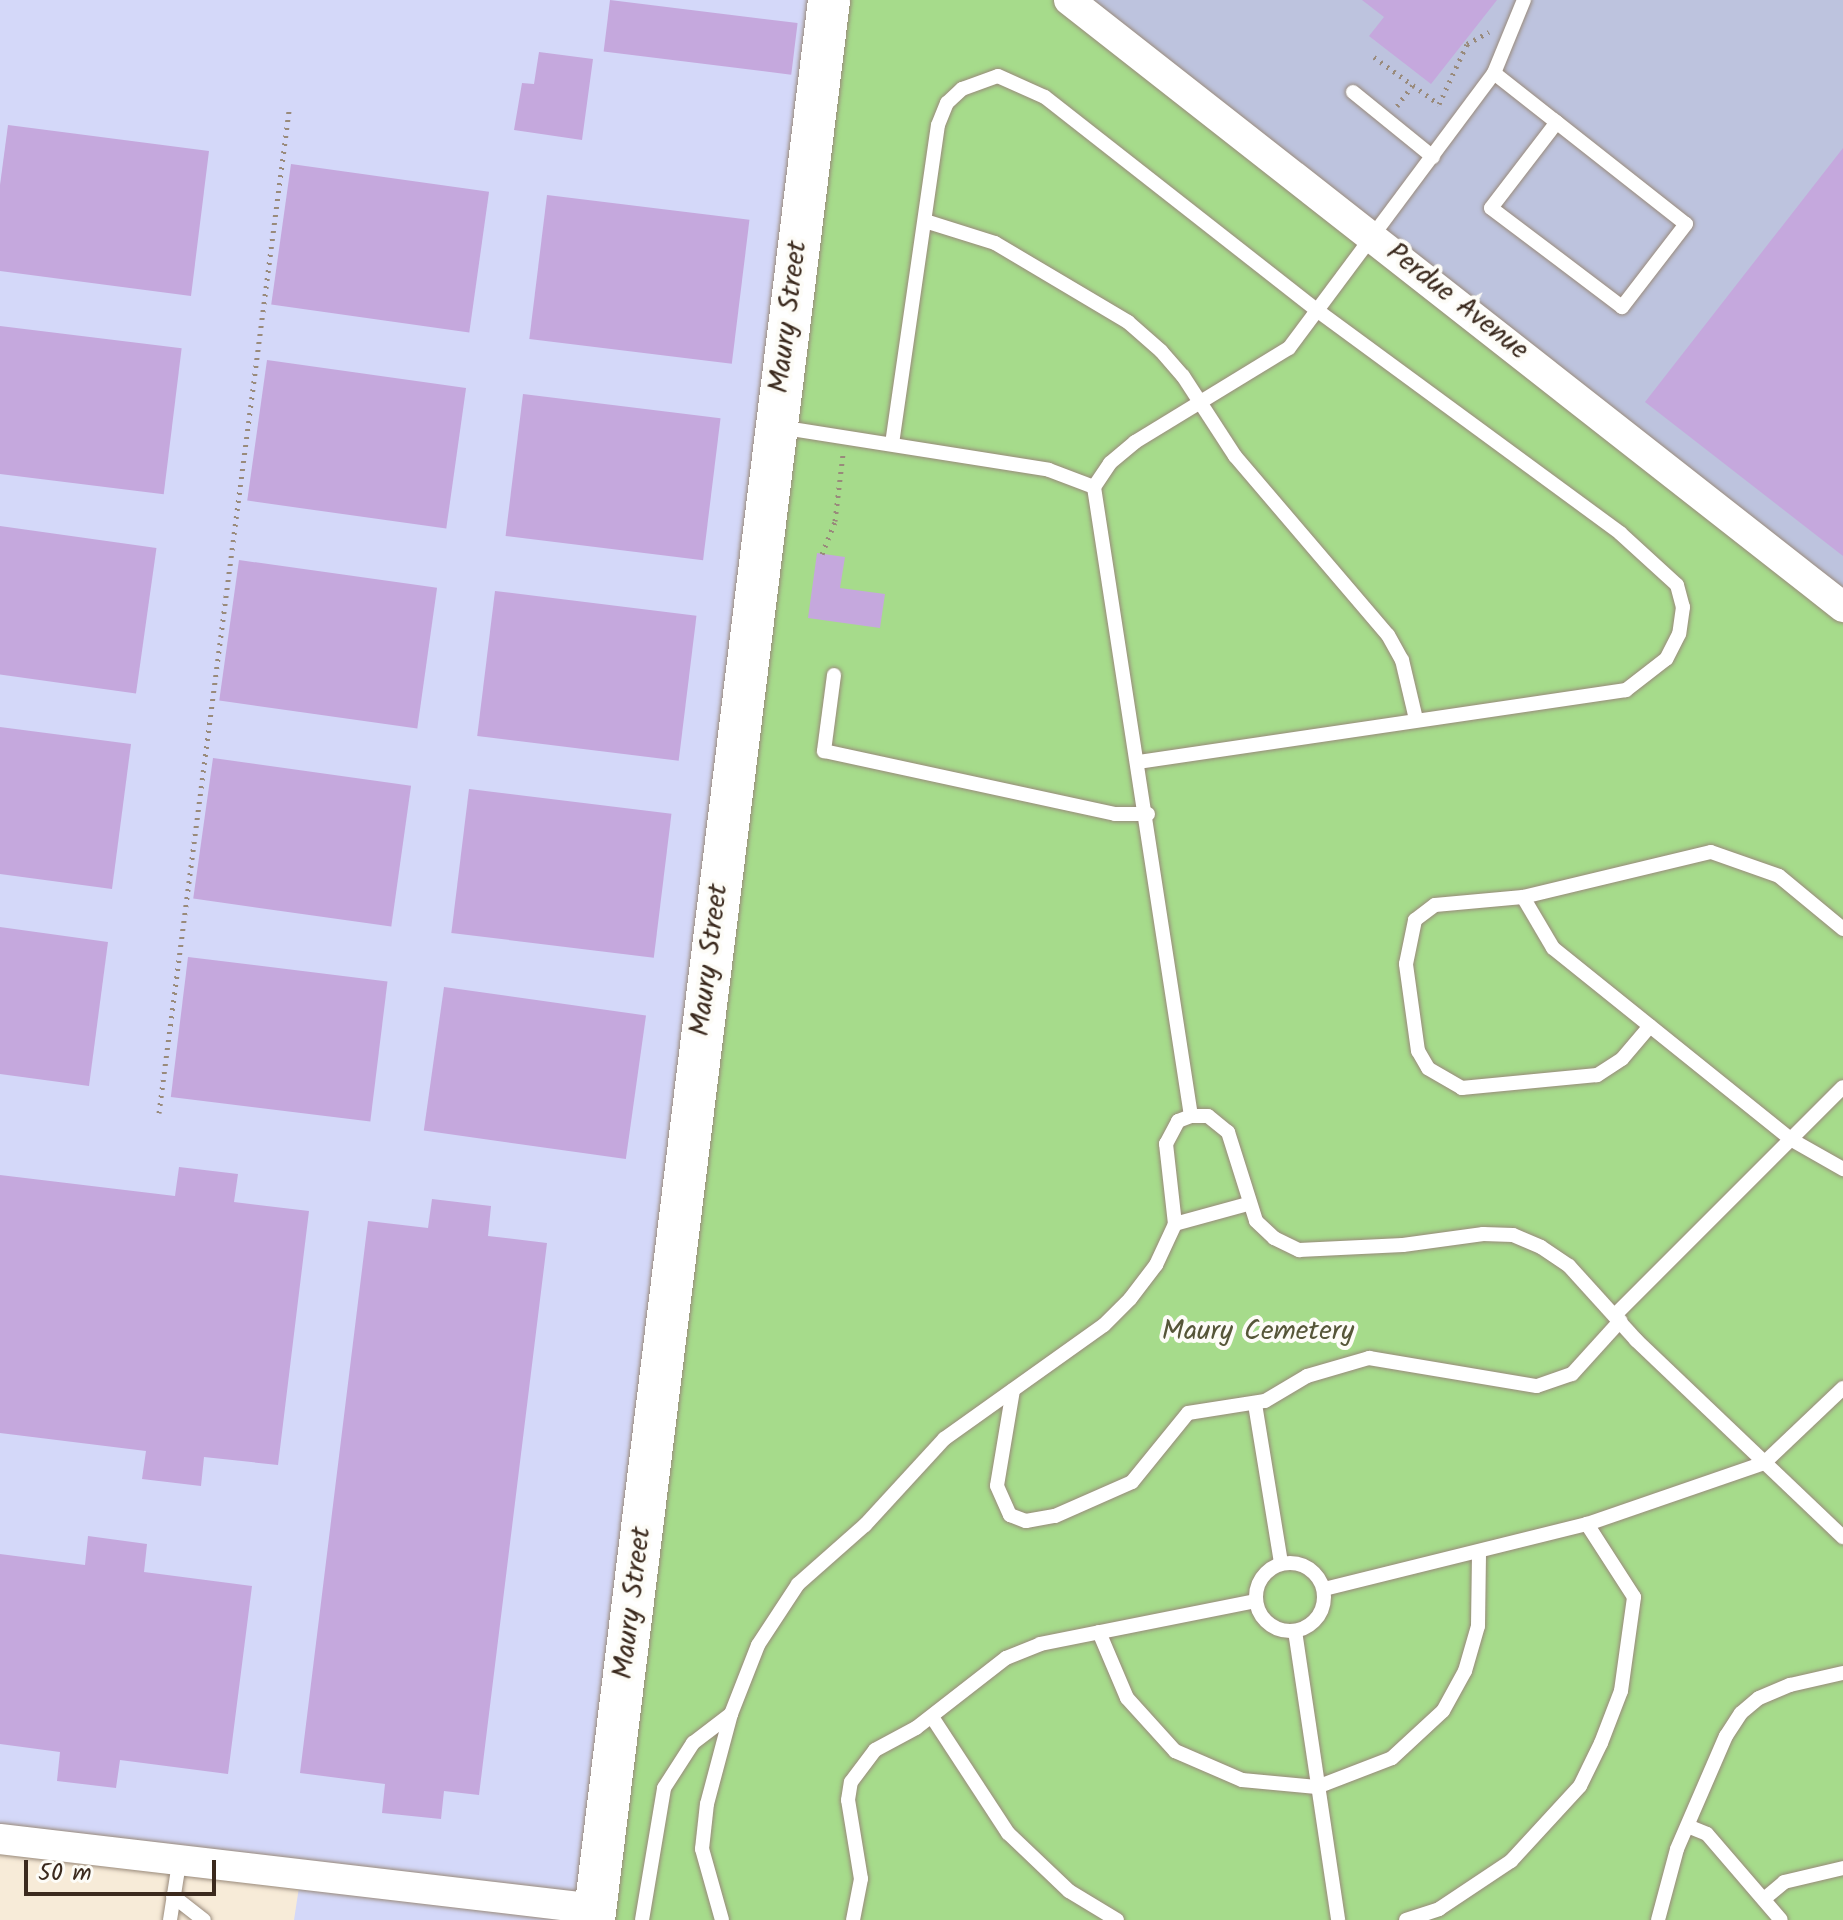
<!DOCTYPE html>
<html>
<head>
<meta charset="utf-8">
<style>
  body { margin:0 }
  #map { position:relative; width:1843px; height:1920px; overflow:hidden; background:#f7ebd8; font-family:Kalam,sans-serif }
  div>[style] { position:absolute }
  .built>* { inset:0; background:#d4d8f9 }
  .industrial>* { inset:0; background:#bdc3de }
  .green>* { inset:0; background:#a6db8b }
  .building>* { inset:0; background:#c5a8dd; transform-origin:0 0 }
  .path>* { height:5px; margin-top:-2.5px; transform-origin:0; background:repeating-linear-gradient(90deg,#998a7b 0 2px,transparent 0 8px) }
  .roads { filter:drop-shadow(0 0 2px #998a7b) drop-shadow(0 0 2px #998a7b) }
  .lane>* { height:14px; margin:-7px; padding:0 7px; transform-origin:7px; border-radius:7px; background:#fff }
  .lane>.ring { margin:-7px; padding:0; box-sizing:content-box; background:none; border:14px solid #fff; border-radius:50% }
  .street>* { height:30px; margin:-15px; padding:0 15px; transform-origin:15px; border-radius:15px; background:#fff }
  .secondary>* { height:42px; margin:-21px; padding:0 21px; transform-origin:21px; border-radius:21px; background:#fff }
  span { translate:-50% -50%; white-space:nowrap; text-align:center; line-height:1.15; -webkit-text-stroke:8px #fdfcf7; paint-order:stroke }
  .street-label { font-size:28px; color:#3b2a1e }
  .park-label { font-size:28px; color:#565639 }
  .scale { position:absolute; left:24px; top:1860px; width:192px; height:36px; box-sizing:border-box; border:4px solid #3b2a1e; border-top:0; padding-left:10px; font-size:24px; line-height:28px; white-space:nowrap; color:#3b2a1e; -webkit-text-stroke:6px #fdfcf7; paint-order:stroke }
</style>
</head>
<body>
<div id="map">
  <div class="built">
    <i style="clip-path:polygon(0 0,832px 0,595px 1920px,294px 1920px,301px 1874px,0 1837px)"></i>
  </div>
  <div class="industrial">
    <i style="clip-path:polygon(1082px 0,1843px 0,1843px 606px)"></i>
  </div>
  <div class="green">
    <i style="clip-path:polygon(832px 0,1082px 0,1843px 606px,1843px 1920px,595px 1920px)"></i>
  </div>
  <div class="building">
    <i style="left:610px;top:0;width:189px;height:52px;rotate:7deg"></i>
    <i style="clip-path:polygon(1362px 0,1497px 0,1431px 84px,1369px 36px,1384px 17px)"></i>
    <i style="clip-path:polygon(539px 52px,593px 59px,582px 140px,514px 130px,522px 83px,534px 84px)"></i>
    <i style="clip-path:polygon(8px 125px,209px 151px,191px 296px,0 271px,0 185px)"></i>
    <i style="clip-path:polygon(1843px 148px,1843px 556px,1645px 402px)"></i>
    <i style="left:291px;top:164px;width:200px;height:142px;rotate:8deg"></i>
    <i style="left:547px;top:195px;width:204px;height:145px;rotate:7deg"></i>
    <i style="left:0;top:326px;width:183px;height:147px;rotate:7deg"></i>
    <i style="left:267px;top:360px;width:201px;height:142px;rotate:8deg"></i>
    <i style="left:523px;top:394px;width:199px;height:143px;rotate:7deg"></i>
    <i style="left:0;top:526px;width:158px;height:147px;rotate:8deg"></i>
    <i style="clip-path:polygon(817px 553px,845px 557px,840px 588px,885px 594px,880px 628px,808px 618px)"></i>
    <i style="left:239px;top:560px;width:200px;height:142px;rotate:8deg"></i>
    <i style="left:495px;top:591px;width:203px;height:146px;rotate:7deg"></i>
    <i style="clip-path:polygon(0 727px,131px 744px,112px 889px,0 874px)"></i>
    <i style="left:213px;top:758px;width:200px;height:142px;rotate:8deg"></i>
    <i style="left:469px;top:789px;width:204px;height:145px;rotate:7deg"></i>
    <i style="clip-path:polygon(0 927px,108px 942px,89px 1086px,0 1074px)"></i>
    <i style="left:188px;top:957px;width:201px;height:141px;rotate:7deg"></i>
    <i style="left:444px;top:987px;width:204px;height:145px;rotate:8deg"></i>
    <i style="clip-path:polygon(179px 1167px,238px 1174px,234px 1202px,309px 1211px,278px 1465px,204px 1457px,201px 1486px,142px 1479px,146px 1451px,0 1433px,0 1175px,175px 1196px)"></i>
    <i style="clip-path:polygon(432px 1199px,491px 1206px,488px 1236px,547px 1243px,479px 1795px,444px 1791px,441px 1819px,382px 1813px,385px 1784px,300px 1773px,368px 1221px,428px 1228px)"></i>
    <i style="clip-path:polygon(88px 1536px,147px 1544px,144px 1572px,252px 1586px,228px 1774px,120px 1760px,116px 1788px,57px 1781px,60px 1752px,0 1744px,0 1554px,85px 1565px)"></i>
  </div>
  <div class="path">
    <i style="left:1374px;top:57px;width:80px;rotate:35.9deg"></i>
    <i style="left:1439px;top:104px;width:66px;rotate:-65deg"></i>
    <i style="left:1467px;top:44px;width:25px;rotate:-29deg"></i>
    <i style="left:1397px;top:106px;width:26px;rotate:-53deg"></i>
    <i style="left:822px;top:554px;width:35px;rotate:-68deg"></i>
    <i style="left:835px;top:521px;width:67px;rotate:-83.2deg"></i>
    <i style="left:159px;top:1113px;width:1011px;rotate:-82.61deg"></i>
  </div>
  <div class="roads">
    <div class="lane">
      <i style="left:1494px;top:73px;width:79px;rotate:-67.7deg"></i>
      <i style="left:1353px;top:92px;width:103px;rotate:39.1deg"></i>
      <i style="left:925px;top:221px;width:73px;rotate:17.4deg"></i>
      <i style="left:995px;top:243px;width:155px;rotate:30.7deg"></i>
      <i style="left:1128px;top:322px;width:44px;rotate:41.3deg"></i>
      <i style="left:1161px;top:351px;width:33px;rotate:49deg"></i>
      <i style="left:1183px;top:376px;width:95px;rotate:57deg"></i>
      <i style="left:1235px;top:456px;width:235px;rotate:49.5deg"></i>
      <i style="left:1388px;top:635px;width:29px;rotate:61deg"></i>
      <i style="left:1402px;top:660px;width:61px;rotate:76.7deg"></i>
      <i style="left:779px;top:427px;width:273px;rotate:9deg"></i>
      <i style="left:1049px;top:470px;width:48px;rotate:20.7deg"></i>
      <i style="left:892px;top:444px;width:322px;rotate:-81.8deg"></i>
      <i style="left:938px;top:125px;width:24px;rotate:-68deg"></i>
      <i style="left:947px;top:103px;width:21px;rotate:-43deg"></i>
      <i style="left:962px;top:89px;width:38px;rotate:-20deg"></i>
      <i style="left:998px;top:76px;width:51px;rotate:24.1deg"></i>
      <i style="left:1045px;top:97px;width:347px;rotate:38.1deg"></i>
      <i style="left:1318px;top:311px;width:375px;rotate:36.3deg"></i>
      <i style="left:1620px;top:533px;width:77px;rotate:42.4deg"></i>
      <i style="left:1677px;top:585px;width:23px;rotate:75deg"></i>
      <i style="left:1683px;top:607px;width:27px;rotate:98deg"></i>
      <i style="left:1679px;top:634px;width:28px;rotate:117deg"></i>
      <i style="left:1666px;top:659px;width:51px;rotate:142.2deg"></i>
      <i style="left:1626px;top:690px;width:492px;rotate:171.6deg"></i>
      <i style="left:834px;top:675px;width:77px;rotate:97.5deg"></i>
      <i style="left:824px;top:751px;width:298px;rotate:12.2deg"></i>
      <i style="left:1115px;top:814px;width:33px"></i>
      <i style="left:1523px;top:897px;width:59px;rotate:59.5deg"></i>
      <i style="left:1553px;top:948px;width:307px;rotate:38.8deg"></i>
      <i style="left:1792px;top:1140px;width:59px;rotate:29.6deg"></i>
      <i style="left:1650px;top:1026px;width:43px;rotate:130.3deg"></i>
      <i style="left:1622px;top:1059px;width:30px;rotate:147deg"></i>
      <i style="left:1597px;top:1075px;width:136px;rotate:174.5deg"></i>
      <i style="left:1462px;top:1088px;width:39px;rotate:-150deg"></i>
      <i style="left:1428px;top:1068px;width:20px;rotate:-120deg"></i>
      <i style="left:1418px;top:1051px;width:88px;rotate:-97.9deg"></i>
      <i style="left:1406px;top:964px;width:45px;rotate:-78.4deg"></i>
      <i style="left:1415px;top:920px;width:25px;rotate:-37deg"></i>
      <i style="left:1435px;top:905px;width:88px;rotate:-5.2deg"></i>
      <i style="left:1523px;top:897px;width:193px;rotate:-13.5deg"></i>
      <i style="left:1711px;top:852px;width:72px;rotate:19.4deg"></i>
      <i style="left:1779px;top:876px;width:83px;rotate:39.6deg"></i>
      <i style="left:1191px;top:1116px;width:636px;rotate:-98.77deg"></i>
      <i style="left:1094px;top:487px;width:29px;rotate:-56deg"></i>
      <i style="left:1110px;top:463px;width:33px;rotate:-40deg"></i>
      <i style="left:1135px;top:442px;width:180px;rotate:-31.4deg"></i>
      <i style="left:1289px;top:348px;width:343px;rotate:-53.3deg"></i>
      <i style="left:1494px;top:73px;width:244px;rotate:38.2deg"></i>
      <i style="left:1686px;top:224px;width:105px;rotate:127.6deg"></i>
      <i style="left:1622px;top:307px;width:164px;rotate:-142.9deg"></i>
      <i style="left:1491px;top:208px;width:108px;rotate:-52.5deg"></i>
      <i style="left:1175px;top:1224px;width:76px;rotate:-15.3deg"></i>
      <i style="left:1615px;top:1315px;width:322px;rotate:-45deg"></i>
      <i style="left:1013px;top:1390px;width:97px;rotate:99.5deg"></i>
      <i style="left:997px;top:1486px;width:32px;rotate:66deg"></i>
      <i style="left:1010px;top:1515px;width:17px;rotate:21deg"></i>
      <i style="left:1026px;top:1521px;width:29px;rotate:-10deg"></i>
      <i style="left:1055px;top:1516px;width:84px;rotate:-23.8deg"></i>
      <i style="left:1132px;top:1482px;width:89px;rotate:-50.9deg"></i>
      <i style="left:1188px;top:1413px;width:78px;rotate:-8.9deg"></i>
      <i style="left:1265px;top:1401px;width:49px;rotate:-30.8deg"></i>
      <i style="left:1307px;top:1376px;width:65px;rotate:-16.2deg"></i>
      <i style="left:1369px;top:1358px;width:170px;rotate:9.5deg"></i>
      <i style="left:1537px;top:1386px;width:37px;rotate:-19deg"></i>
      <i style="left:1572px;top:1374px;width:72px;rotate:-47.8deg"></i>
      <i style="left:1255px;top:1404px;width:161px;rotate:80.7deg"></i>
      <i class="ring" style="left:1256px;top:1563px;width:54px;height:54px"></i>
      <i style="left:1324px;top:1589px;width:271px;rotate:-13.9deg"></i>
      <i style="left:1587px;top:1524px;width:187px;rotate:-19deg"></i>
      <i style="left:1764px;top:1463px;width:109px;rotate:-43.5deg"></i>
      <i style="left:1295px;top:1631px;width:292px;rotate:81.5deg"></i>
      <i style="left:1099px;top:1632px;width:72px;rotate:67deg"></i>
      <i style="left:1127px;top:1698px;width:72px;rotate:47.8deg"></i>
      <i style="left:1175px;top:1751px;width:73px;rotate:23.4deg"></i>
      <i style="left:1242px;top:1780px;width:75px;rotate:5.3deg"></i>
      <i style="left:1317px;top:1787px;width:80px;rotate:-21.1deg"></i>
      <i style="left:1392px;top:1758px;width:69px;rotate:-42.7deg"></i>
      <i style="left:1443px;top:1711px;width:46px;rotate:-61.2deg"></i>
      <i style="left:1465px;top:1671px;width:47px;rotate:-73.9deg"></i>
      <i style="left:1478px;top:1626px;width:72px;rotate:-89.2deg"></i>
      <i style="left:932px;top:1717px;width:139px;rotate:56.8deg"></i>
      <i style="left:1008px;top:1833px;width:84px;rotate:43.6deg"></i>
      <i style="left:1069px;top:1891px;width:56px;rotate:31.1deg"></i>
      <i style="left:1690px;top:1827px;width:18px;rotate:22deg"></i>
      <i style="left:1707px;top:1834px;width:113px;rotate:49.3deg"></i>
      <i style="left:173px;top:1896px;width:39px;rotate:38deg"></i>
      <i style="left:1764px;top:1899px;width:26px;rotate:-40deg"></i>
      <i style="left:1784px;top:1882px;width:61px;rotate:-13.3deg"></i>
      <i style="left:170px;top:1920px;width:58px;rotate:-81deg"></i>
      <i style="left:642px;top:1920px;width:134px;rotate:-80.5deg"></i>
      <i style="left:664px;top:1788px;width:54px;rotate:-57.2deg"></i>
      <i style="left:693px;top:1743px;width:48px;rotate:-37.3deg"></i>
      <i style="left:722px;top:1920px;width:74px;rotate:-105.7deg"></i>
      <i style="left:702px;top:1849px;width:45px;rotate:-83.7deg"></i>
      <i style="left:707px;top:1804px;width:93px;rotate:-75.1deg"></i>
      <i style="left:731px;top:1714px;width:74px;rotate:-68.6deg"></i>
      <i style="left:758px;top:1645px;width:73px;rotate:-56.7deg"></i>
      <i style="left:798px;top:1584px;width:89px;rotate:-41.4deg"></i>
      <i style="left:865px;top:1525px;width:117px;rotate:-47.4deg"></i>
      <i style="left:944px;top:1439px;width:196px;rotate:-35.5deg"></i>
      <i style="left:1104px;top:1325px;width:37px;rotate:-45deg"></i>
      <i style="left:1130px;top:1299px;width:43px;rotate:-52.6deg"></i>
      <i style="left:1156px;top:1265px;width:45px;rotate:-65.1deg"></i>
      <i style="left:1175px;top:1224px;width:81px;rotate:-96.4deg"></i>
      <i style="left:1166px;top:1144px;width:26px;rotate:-62deg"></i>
      <i style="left:1178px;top:1121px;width:14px;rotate:-21deg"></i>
      <i style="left:1191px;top:1116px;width:17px"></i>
      <i style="left:1208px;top:1116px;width:26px;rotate:39deg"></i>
      <i style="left:1228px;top:1132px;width:93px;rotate:72.5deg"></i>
      <i style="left:1256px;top:1221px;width:25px;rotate:43deg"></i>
      <i style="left:1274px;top:1238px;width:28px;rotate:26deg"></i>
      <i style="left:1299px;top:1250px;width:104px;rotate:-2.8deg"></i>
      <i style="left:1403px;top:1245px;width:81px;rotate:-7.8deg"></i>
      <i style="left:1483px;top:1234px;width:30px;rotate:2deg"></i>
      <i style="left:1513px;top:1235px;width:30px;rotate:23deg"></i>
      <i style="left:1541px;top:1247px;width:34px;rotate:34deg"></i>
      <i style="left:1569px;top:1266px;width:100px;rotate:47.8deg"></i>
      <i style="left:1636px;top:1340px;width:286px;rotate:43.6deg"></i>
      <i style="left:853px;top:1920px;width:42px;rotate:-79deg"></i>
      <i style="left:861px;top:1879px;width:80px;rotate:-99.3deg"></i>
      <i style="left:848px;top:1800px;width:18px;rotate:-81deg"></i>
      <i style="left:851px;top:1782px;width:40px;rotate:-53deg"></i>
      <i style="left:875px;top:1750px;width:47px;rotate:-28.2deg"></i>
      <i style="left:916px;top:1728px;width:114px;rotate:-37.9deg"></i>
      <i style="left:1006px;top:1658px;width:37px;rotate:-22deg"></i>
      <i style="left:1040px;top:1644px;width:220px;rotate:-11.3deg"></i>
      <i style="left:1406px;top:1920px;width:35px;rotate:-18deg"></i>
      <i style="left:1439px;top:1909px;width:87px;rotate:-33.7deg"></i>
      <i style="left:1511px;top:1861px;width:102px;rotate:-47.4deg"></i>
      <i style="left:1580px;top:1786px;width:48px;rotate:-64deg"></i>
      <i style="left:1601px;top:1743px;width:56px;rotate:-69deg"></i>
      <i style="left:1621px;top:1691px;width:95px;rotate:-82.1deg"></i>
      <i style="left:1634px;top:1597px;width:87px;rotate:-122.8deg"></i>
      <i style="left:1658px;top:1920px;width:73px;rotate:-75deg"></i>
      <i style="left:1677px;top:1849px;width:123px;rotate:-66.6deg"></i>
      <i style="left:1726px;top:1736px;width:27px;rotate:-57deg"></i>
      <i style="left:1741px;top:1713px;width:23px;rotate:-40deg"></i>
      <i style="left:1759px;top:1698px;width:34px;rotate:-23deg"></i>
      <i style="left:1790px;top:1685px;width:54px;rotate:-12.8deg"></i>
    </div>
    <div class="street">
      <i style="left:1069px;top:0;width:984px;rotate:38.1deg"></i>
      <i style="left:0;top:1839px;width:600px;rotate:6.7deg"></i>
    </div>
    <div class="secondary">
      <i style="left:594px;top:1920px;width:1934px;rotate:-83.02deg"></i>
    </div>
  </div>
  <div class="street-label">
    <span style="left:1457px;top:302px;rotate:38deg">Perdue Avenue</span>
    <span style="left:789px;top:317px;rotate:-83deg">Maury Street</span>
    <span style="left:710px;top:960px;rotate:-83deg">Maury Street</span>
    <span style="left:633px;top:1603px;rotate:-83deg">Maury Street</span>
  </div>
  <div class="park-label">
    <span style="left:1258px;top:1332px">Maury Cemetery</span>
  </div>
  <div class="scale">50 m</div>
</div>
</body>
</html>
